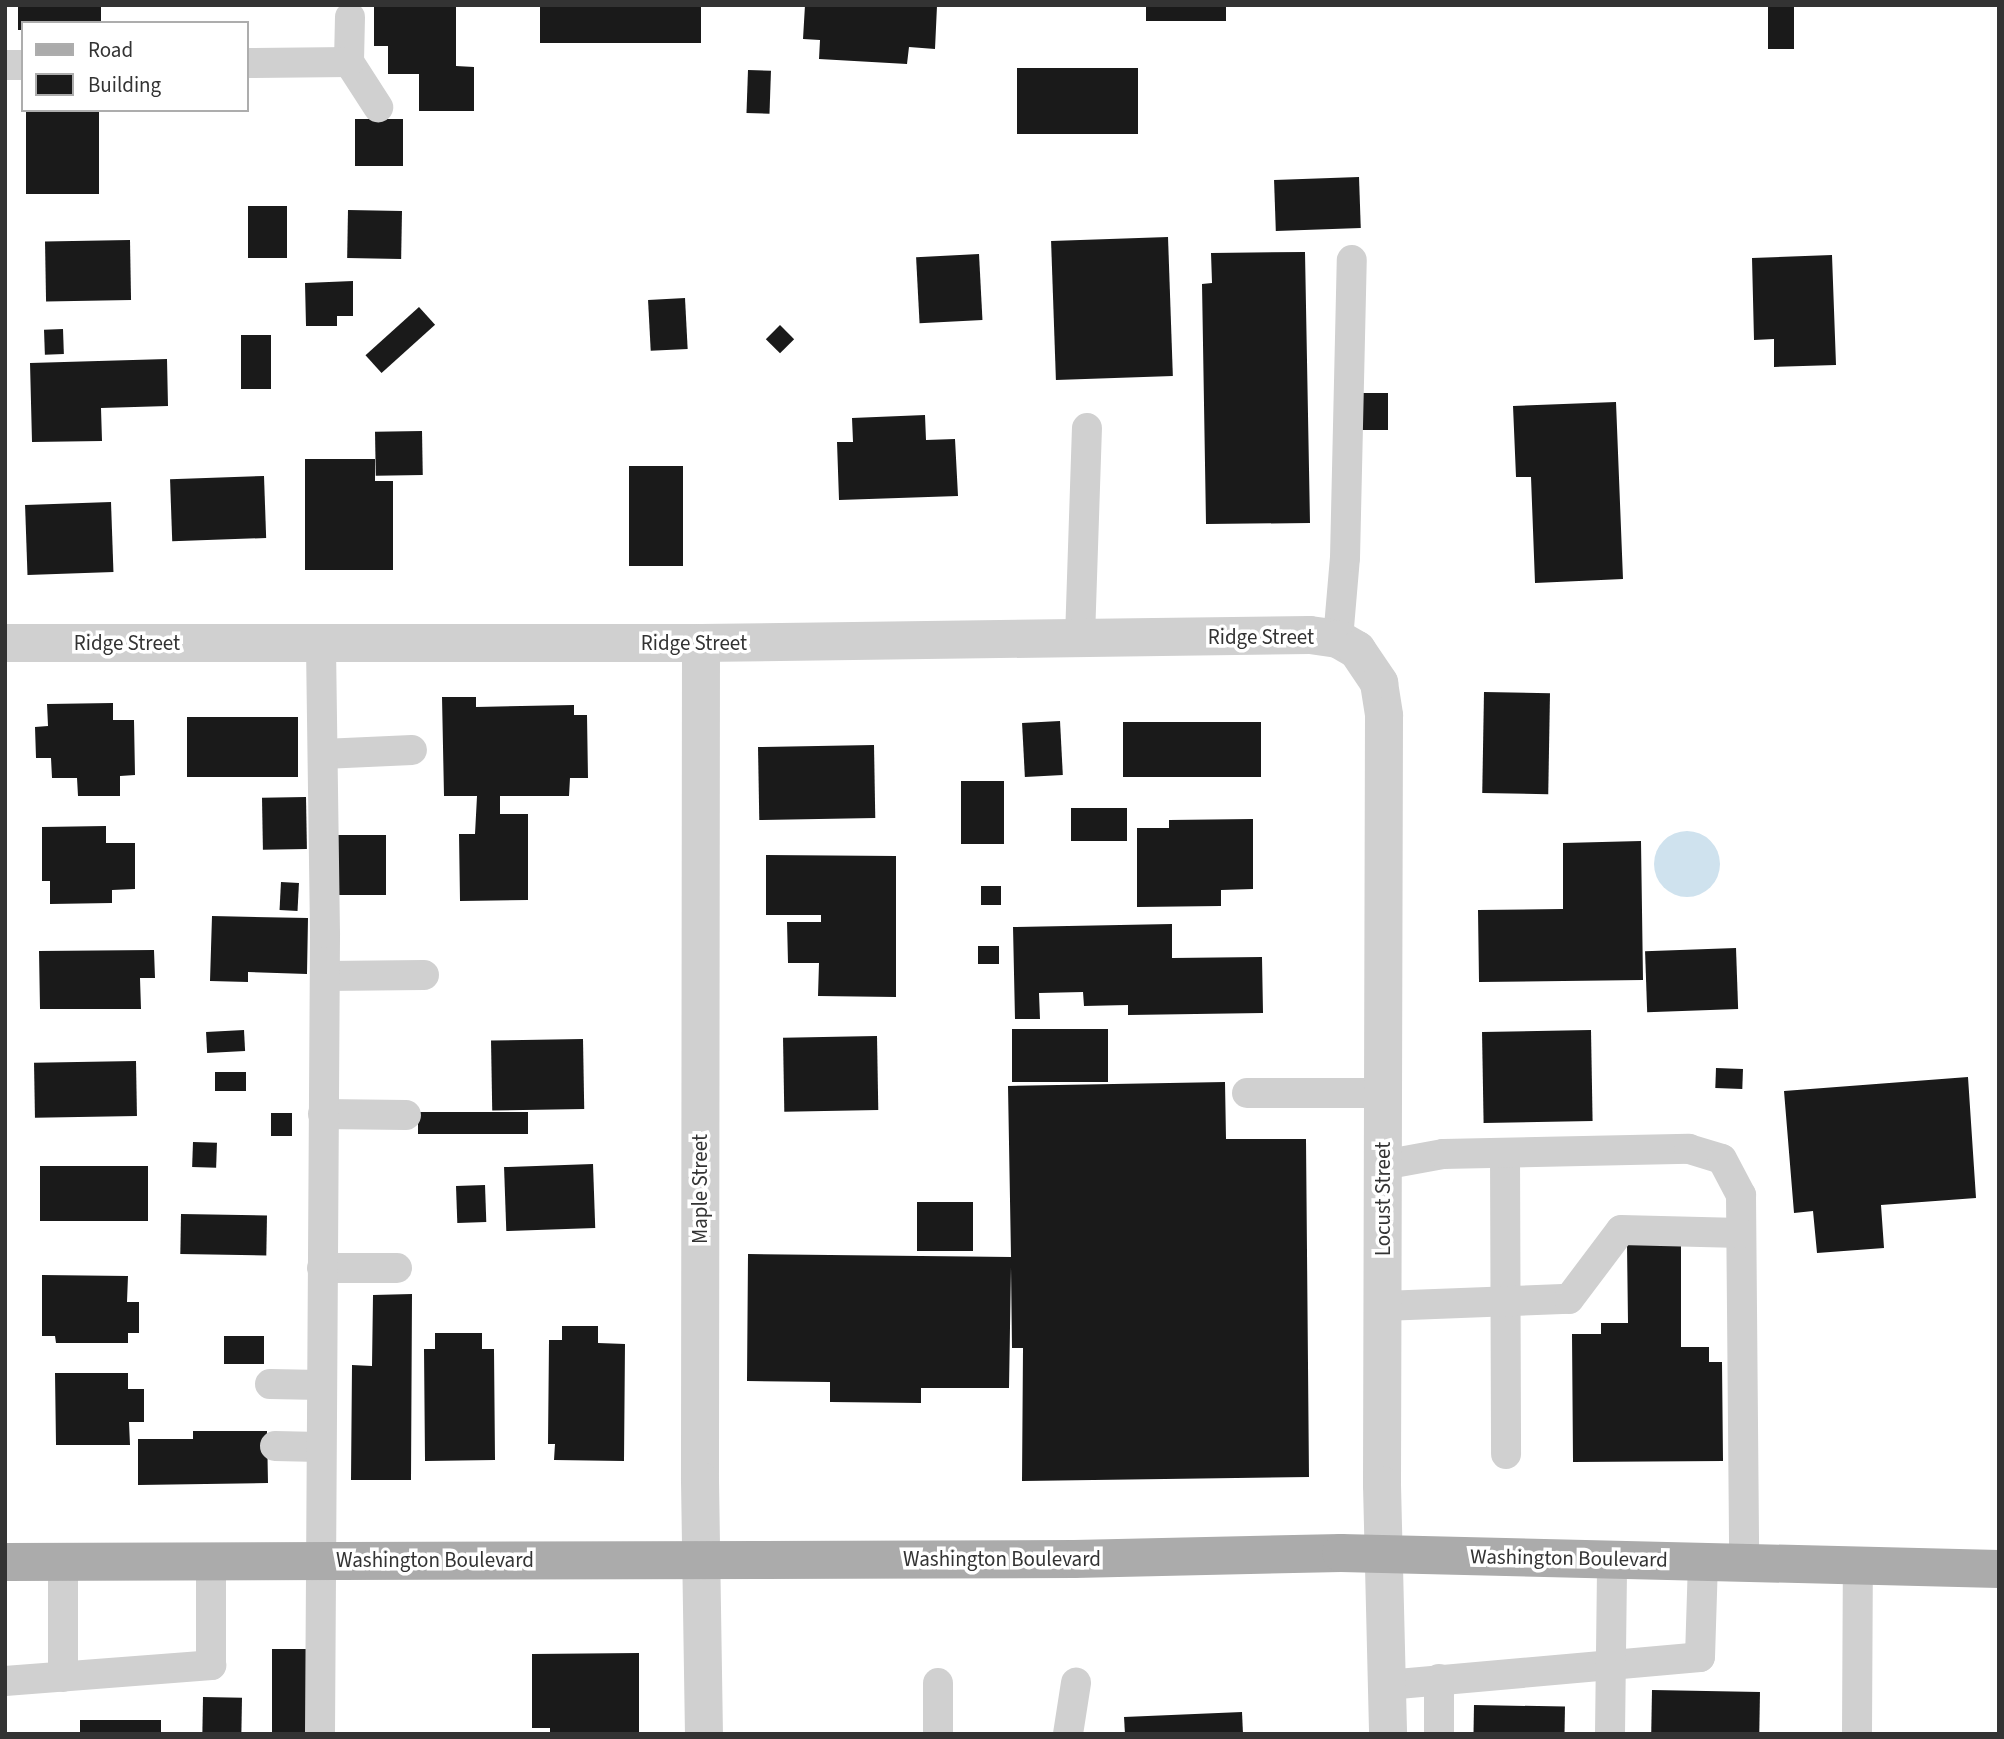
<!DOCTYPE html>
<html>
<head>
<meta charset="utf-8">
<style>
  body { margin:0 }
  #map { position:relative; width:2004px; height:1739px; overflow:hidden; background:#fff; font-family:"Source Sans 3",sans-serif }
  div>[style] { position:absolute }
  .water>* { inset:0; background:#cfe2ee }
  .round { border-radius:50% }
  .building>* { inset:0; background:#1a1a1a; transform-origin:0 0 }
  .service>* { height:30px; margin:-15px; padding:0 15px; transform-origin:15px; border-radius:15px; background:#d0d0d0 }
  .minor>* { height:38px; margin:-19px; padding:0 19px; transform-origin:19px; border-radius:19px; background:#d0d0d0 }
  .primary>* { height:38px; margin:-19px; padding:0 19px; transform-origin:19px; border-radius:19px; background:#ababab }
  span { translate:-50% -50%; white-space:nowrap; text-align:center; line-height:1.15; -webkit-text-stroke:7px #fff; paint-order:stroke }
  .street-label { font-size:21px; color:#333 }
  .frame { position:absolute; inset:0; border:7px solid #333; pointer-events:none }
  .legend { position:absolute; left:21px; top:21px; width:228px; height:91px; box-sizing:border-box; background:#fff; border:2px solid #adadad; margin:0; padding:9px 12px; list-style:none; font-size:21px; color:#333 }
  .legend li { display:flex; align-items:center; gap:14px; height:35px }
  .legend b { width:35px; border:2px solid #adadad }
</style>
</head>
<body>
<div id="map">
  <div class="water">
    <i class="round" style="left:1654px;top:831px;width:66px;height:66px"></i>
  </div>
  <div class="building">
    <i style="clip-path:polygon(18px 5px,101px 5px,101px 23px,23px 23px,23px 30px,18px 30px)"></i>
    <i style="clip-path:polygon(374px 5px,456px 5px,456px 66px,474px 67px,474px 111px,419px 111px,419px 74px,388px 74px,388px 46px,374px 46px)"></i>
    <i style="left:540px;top:5px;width:161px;height:38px"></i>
    <i style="clip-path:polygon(805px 5px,937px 6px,935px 49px,909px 47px,907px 64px,819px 59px,820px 40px,803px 39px)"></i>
    <i style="left:1146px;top:5px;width:80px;height:16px"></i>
    <i style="left:1768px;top:5px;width:26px;height:44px"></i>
    <i style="left:1017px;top:68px;width:121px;height:66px"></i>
    <i style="left:748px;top:70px;width:23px;height:43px;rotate:2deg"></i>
    <i style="left:26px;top:110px;width:73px;height:84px"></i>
    <i style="left:355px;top:119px;width:48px;height:47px"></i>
    <i style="left:1359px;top:177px;width:51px;height:85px;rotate:88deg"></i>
    <i style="left:248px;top:206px;width:39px;height:52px"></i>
    <i style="left:348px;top:210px;width:54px;height:48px;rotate:1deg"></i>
    <i style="left:1168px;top:237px;width:139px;height:117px;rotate:88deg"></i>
    <i style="left:130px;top:240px;width:60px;height:85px;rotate:89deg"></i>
    <i style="clip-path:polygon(1305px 252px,1310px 523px,1206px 524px,1202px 284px,1212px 283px,1211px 253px)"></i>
    <i style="left:979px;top:254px;width:66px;height:63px;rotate:87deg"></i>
    <i style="clip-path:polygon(1832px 255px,1836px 365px,1774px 367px,1774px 339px,1754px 340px,1752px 258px)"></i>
    <i style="clip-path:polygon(353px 281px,353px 316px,337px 316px,337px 326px,306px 326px,305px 283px)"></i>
    <i style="left:685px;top:298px;width:51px;height:37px;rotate:87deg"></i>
    <i style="left:419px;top:307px;width:24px;height:72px;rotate:48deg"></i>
    <i style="left:780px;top:325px;width:20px;height:20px;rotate:45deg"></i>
    <i style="left:63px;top:329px;width:25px;height:19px;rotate:88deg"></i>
    <i style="left:241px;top:335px;width:30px;height:54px"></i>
    <i style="clip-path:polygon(167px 359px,168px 406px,101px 408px,102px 441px,32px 442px,30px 363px)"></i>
    <i style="left:1361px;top:393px;width:27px;height:37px"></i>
    <i style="clip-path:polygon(1616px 402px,1623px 579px,1535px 583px,1531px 477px,1516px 477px,1513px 406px)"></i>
    <i style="clip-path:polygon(925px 415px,926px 440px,955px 439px,958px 496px,839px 500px,837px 442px,853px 442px,852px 418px)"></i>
    <i style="left:422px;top:431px;width:44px;height:47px;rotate:89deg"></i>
    <i style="clip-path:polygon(305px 459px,375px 459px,375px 481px,393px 481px,393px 570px,305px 570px)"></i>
    <i style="left:683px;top:466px;width:100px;height:54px;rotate:90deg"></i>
    <i style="left:264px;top:476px;width:62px;height:94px;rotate:88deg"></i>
    <i style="left:111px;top:502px;width:70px;height:86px;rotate:88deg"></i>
    <i style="left:1484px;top:692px;width:66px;height:101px;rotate:1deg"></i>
    <i style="clip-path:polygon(442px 697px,476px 697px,476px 707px,574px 705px,574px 715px,587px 715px,588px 778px,570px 778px,569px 796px,500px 796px,500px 814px,528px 814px,528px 900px,460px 901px,459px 834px,475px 834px,477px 796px,444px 796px)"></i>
    <i style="clip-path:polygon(113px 703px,113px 720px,134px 720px,135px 775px,120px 776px,120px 796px,78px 796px,77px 778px,52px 778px,51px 758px,36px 758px,35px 727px,48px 726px,47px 704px)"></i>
    <i style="left:298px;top:717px;width:60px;height:111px;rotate:90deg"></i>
    <i style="left:1060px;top:721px;width:54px;height:38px;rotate:87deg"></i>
    <i style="left:1123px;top:722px;width:138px;height:55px"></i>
    <i style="left:874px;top:745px;width:73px;height:116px;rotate:89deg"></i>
    <i style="left:1004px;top:781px;width:63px;height:43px;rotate:90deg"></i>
    <i style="left:306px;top:797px;width:52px;height:44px;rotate:89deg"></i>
    <i style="left:1071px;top:808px;width:56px;height:33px"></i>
    <i style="clip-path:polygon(1253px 819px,1253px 889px,1221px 890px,1221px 906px,1137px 907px,1137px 828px,1169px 828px,1169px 820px)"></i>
    <i style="clip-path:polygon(106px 826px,106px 843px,135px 843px,135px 889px,112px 890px,112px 903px,50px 904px,50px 881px,42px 881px,42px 827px)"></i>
    <i style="left:336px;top:835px;width:50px;height:60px"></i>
    <i style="clip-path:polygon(1641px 841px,1643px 980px,1479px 982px,1478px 910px,1563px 909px,1563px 843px)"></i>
    <i style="clip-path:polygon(766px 855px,896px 856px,896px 997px,818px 996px,819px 963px,788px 963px,787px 922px,821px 922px,821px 915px,766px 915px)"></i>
    <i style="left:281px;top:882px;width:18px;height:28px;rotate:3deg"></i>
    <i style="left:981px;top:886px;width:20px;height:19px"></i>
    <i style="clip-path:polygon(212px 916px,308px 918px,307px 974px,248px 972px,248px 982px,210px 981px)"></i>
    <i style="clip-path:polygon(1172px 924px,1172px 958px,1262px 957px,1263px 1013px,1128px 1015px,1128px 1005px,1084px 1006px,1083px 992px,1039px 993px,1040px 1019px,1015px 1019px,1013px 927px)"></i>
    <i style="left:999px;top:946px;width:18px;height:21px;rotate:90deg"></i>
    <i style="left:1736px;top:948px;width:61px;height:91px;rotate:88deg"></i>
    <i style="clip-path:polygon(154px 950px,155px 978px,140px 978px,141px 1009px,40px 1009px,39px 951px)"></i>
    <i style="left:1108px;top:1029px;width:53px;height:96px;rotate:90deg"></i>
    <i style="left:244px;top:1030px;width:21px;height:38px;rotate:87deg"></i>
    <i style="left:1591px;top:1030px;width:91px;height:109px;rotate:89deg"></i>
    <i style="left:877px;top:1036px;width:74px;height:94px;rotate:89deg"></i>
    <i style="left:583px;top:1039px;width:70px;height:92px;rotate:89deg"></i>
    <i style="left:136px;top:1061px;width:55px;height:102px;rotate:89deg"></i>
    <i style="left:1716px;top:1068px;width:27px;height:20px;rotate:2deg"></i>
    <i style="left:246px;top:1072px;width:19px;height:31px;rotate:90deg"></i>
    <i style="clip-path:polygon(1968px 1077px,1976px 1198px,1881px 1205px,1884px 1248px,1817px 1253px,1813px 1211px,1794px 1213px,1784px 1091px)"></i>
    <i style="clip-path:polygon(1225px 1082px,1226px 1139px,1306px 1139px,1309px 1477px,1022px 1481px,1023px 1348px,1012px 1348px,1011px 1267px,1009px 1388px,921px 1388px,921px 1403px,830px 1402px,830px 1382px,747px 1381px,748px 1254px,1011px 1257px,1008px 1086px)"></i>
    <i style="left:418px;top:1112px;width:110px;height:22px"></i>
    <i style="left:271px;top:1113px;width:21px;height:23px"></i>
    <i style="left:193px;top:1142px;width:24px;height:25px;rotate:2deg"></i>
    <i style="left:593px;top:1164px;width:64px;height:89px;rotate:88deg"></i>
    <i style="left:40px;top:1166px;width:108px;height:55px"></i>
    <i style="left:485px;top:1185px;width:37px;height:29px;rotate:88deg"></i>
    <i style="left:973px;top:1202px;width:49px;height:56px;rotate:90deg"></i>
    <i style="left:181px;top:1214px;width:86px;height:40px;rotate:1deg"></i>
    <i style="clip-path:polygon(1627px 1244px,1681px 1244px,1681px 1347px,1709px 1347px,1709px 1362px,1722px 1362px,1723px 1461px,1573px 1462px,1572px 1334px,1601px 1334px,1601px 1323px,1628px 1323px)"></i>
    <i style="clip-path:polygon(42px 1275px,128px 1276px,127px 1302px,139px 1302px,139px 1333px,128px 1333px,128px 1343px,56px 1343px,55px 1336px,42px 1336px)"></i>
    <i style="clip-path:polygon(412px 1294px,411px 1480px,351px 1480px,352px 1365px,372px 1366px,373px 1295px)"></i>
    <i style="clip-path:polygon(562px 1326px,598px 1326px,598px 1343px,625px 1344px,624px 1461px,554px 1460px,555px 1444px,548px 1444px,549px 1340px,562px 1340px)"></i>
    <i style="clip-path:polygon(435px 1333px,482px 1333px,482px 1349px,494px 1349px,495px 1460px,425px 1461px,424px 1349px,435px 1349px)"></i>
    <i style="left:264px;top:1336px;width:28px;height:40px;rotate:90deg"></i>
    <i style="clip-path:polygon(55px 1373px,128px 1373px,128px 1389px,144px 1389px,144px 1422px,129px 1422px,130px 1445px,56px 1445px)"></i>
    <i style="clip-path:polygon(193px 1431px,267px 1431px,268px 1483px,138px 1485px,138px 1439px,193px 1439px)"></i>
    <i style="left:272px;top:1649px;width:38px;height:85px"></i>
    <i style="clip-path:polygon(639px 1653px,639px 1734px,550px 1734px,550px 1728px,532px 1728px,532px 1654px)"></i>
    <i style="left:1652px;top:1690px;width:108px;height:44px;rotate:1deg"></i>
    <i style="left:203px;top:1697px;width:39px;height:37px;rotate:1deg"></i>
    <i style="left:1474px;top:1705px;width:91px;height:29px;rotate:1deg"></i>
    <i style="clip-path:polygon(1242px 1712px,1243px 1734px,1125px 1734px,1124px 1717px)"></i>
    <i style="left:161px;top:1720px;width:14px;height:81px;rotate:90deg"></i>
  </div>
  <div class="service">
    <i style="left:350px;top:17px;width:45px;rotate:91.3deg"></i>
    <i style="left:349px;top:62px;width:54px;rotate:57.2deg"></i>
    <i style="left:247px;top:63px;width:102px;rotate:-0.6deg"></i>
    <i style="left:5px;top:65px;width:18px"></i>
    <i style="left:1080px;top:638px;width:210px;rotate:-88.1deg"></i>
    <i style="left:1338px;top:639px;width:81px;rotate:-85.1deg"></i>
    <i style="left:1345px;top:558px;width:298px;rotate:-88.7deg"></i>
    <i style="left:323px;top:754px;width:89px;rotate:-2.6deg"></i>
    <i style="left:325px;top:976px;width:99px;rotate:-0.6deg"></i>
    <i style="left:1247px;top:1093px;width:136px"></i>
    <i style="left:323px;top:1114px;width:83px;rotate:0.7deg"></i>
    <i style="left:1505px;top:1153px;width:301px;rotate:89.8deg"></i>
    <i style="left:1383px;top:1165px;width:61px;rotate:-10.4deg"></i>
    <i style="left:1443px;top:1154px;width:246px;rotate:-1.2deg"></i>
    <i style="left:1689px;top:1149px;width:34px;rotate:17deg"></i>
    <i style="left:1722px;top:1159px;width:41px;rotate:62.2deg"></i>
    <i style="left:1741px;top:1195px;width:367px;rotate:89.5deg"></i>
    <i style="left:322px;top:1268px;width:75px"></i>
    <i style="left:1383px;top:1306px;width:186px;rotate:-2.2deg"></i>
    <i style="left:1569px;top:1299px;width:86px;rotate:-53deg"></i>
    <i style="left:1621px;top:1230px;width:120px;rotate:1.4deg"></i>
    <i style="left:270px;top:1384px;width:51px;rotate:1.1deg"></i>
    <i style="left:275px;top:1446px;width:45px;rotate:1.3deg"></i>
    <i style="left:63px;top:1562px;width:115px;rotate:90deg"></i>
    <i style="left:5px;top:1681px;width:207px;rotate:-4.4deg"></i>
    <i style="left:211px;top:1665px;width:103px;rotate:-90deg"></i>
    <i style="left:938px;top:1683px;width:51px;rotate:90deg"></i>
    <i style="left:1387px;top:1685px;width:314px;rotate:-5.1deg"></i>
    <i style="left:1700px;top:1657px;width:96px;rotate:-88.2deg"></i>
    <i style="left:320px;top:1734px;width:801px;rotate:-89.64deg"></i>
    <i style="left:325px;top:933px;width:291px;rotate:-90.8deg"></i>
    <i style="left:1068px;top:1734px;width:52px;rotate:-81.1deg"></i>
    <i style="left:1439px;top:1734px;width:55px;rotate:-90deg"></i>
    <i style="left:1610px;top:1734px;width:176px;rotate:-89.3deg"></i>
    <i style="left:1857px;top:1734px;width:169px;rotate:-89.7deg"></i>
  </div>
  <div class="minor">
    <i style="left:5px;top:643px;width:696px"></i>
    <i style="left:701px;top:643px;width:609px;rotate:-0.75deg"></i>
    <i style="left:1310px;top:635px;width:28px;rotate:8deg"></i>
    <i style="left:1338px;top:639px;width:22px;rotate:30deg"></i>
    <i style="left:1357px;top:650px;width:40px;rotate:56deg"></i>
    <i style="left:1379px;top:683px;width:33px;rotate:81deg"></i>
    <i style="left:1384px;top:716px;width:769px;rotate:90.15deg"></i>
    <i style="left:1382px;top:1485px;width:249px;rotate:88.6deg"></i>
    <i style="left:701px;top:643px;width:838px;rotate:90.07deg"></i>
    <i style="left:700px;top:1481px;width:253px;rotate:89.1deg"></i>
  </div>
  <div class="primary">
    <i style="left:5px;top:1562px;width:1069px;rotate:-0.16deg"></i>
    <i style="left:1074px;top:1559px;width:267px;rotate:-1.3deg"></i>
    <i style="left:1341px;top:1553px;width:658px;rotate:1.39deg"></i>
  </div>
  <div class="street-label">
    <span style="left:1261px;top:637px">Ridge Street</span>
    <span style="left:127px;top:643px">Ridge Street</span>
    <span style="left:694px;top:643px">Ridge Street</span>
    <span style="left:700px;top:1189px;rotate:-90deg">Maple Street</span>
    <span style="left:1383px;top:1199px;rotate:-90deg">Locust Street</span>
    <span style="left:1569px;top:1558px;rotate:1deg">Washington Boulevard</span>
    <span style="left:1002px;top:1559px">Washington Boulevard</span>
    <span style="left:435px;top:1560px">Washington Boulevard</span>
  </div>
  <div class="frame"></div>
  <ul class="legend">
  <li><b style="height:9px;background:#ababab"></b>Road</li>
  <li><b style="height:19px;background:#1a1a1a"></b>Building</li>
  </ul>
</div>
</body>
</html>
